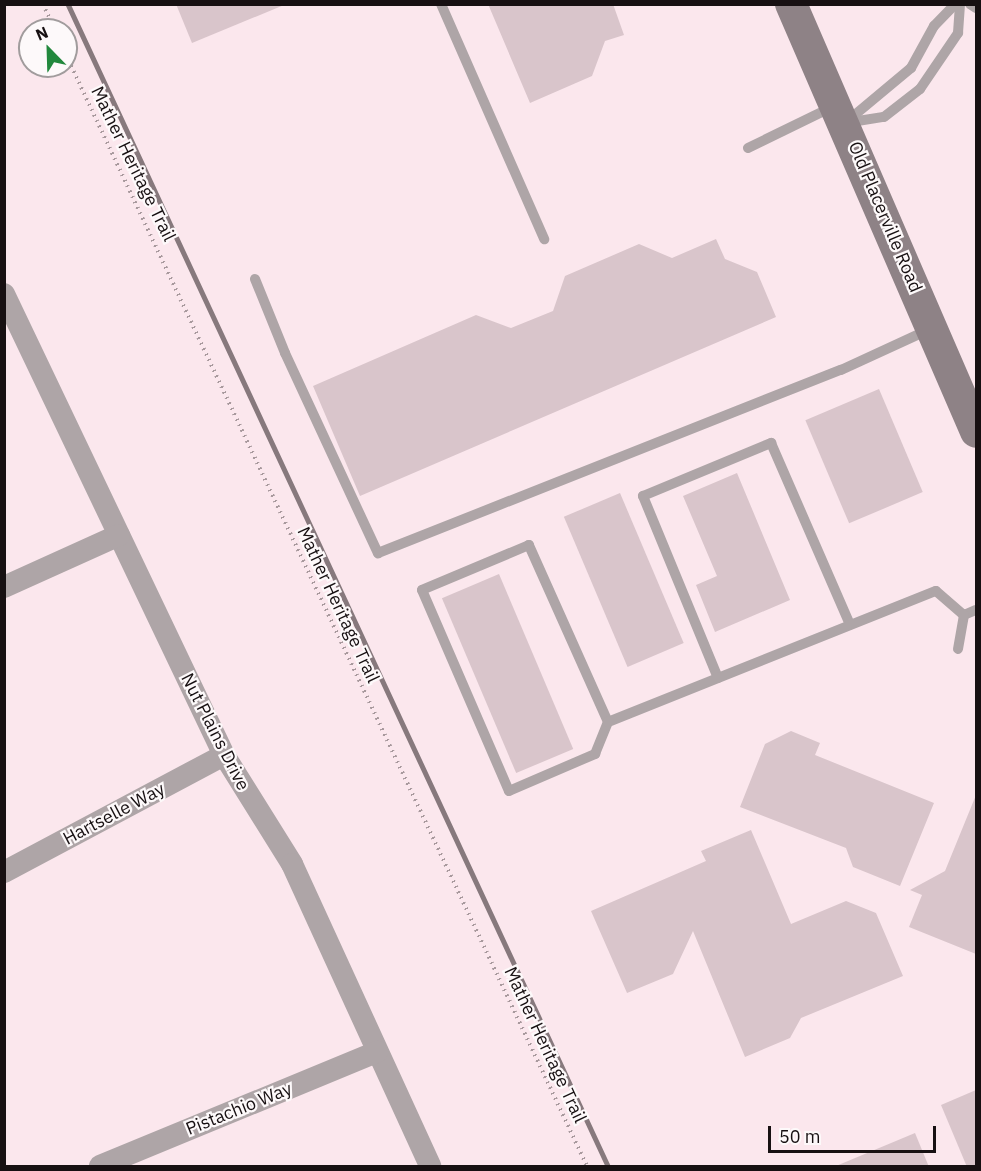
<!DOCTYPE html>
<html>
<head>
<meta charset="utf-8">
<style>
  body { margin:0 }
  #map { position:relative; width:981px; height:1171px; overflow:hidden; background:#fbe7ed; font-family:"IBM Plex Sans",sans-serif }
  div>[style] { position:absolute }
  .building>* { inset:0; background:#d9c5cb; transform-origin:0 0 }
  .path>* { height:4px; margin-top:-2px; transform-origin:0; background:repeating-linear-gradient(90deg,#a8999d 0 1.5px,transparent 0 6px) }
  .lane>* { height:10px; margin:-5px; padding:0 5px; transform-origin:5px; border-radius:5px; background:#aea5a7 }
  .street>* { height:22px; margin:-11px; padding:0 11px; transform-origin:11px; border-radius:11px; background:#aea5a7 }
  .secondary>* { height:32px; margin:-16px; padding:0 16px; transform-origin:16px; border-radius:16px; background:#8e8286 }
  .rail>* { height:4.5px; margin:-2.25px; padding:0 2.25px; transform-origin:2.25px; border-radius:2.25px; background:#87797d }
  span { translate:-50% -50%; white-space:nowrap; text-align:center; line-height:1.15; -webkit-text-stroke:4.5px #fdf9fa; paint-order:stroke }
  .street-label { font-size:18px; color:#171012 }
  .frame { position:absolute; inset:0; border:6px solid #171012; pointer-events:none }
  .north { position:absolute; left:18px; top:18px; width:60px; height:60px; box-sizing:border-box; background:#fdf9fa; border:2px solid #a19c9d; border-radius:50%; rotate:337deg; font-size:16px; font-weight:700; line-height:24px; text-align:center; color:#171012 }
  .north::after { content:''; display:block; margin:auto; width:21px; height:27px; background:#22883d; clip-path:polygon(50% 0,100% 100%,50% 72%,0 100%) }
  .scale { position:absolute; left:768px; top:1126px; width:168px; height:27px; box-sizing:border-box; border:3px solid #171012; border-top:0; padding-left:8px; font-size:18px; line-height:21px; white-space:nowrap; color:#171012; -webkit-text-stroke:4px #fdf9fa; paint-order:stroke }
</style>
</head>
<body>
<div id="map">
  <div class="building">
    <i style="clip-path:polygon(176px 4px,284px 4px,284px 5px,192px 43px)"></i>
    <i style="clip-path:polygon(488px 4px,613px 4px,624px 35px,605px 41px,592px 76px,530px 103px)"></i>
    <i style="clip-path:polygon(716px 239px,725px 259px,757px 272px,776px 317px,360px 496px,313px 386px,476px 315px,511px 328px,553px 311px,565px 276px,639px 244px,672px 258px)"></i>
    <i style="left:879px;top:389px;width:112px;height:80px;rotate:67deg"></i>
    <i style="clip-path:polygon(737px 473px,790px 600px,715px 632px,696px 585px,717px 576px,683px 496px)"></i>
    <i style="left:620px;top:493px;width:163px;height:61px;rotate:67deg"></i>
    <i style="left:499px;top:574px;width:190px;height:62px;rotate:67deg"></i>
    <i style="clip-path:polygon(791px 731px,820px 743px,815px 755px,934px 803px,900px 886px,853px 867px,846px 848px,740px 807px,765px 744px)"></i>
    <i style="clip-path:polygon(976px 795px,976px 954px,909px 927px,922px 895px,910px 890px,945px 871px)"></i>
    <i style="clip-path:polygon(751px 830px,791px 924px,846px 901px,876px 913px,903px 976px,801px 1018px,790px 1038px,745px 1057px,693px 931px,673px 974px,627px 993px,591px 911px,706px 861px,701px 851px)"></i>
    <i style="clip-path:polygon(976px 1090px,976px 1167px,967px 1167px,941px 1105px)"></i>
    <i style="clip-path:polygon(915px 1133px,929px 1167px,836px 1167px,836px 1166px)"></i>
  </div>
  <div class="path">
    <i style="left:43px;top:4px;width:29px;rotate:65deg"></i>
    <i style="left:66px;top:55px;width:1227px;rotate:64.88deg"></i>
  </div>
  <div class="lane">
    <i style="left:441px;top:4px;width:257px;rotate:66.3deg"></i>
    <i style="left:970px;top:4px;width:7px;rotate:34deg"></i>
    <i style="left:845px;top:123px;width:39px;rotate:-9deg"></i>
    <i style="left:884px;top:117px;width:46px;rotate:-37.9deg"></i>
    <i style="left:920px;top:89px;width:68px;rotate:-55.8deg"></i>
    <i style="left:958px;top:33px;width:29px;rotate:-86deg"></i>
    <i style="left:845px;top:123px;width:86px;rotate:-39.8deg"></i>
    <i style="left:911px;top:68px;width:48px;rotate:-61.3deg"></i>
    <i style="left:934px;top:26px;width:30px;rotate:-46deg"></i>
    <i style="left:748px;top:148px;width:93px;rotate:-26deg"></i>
    <i style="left:255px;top:279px;width:80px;rotate:67.9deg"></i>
    <i style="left:285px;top:353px;width:221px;rotate:65.1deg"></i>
    <i style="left:378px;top:553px;width:498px;rotate:-21.6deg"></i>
    <i style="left:841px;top:370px;width:96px;rotate:-24.7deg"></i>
    <i style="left:964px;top:615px;width:13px;rotate:-23deg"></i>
    <i style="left:958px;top:649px;width:35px;rotate:-80deg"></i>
    <i style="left:718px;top:678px;width:197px;rotate:-112.4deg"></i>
    <i style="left:643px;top:496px;width:139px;rotate:-22.5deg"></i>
    <i style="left:771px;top:443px;width:198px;rotate:66.5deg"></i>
    <i style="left:608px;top:722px;width:194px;rotate:-114.1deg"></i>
    <i style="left:529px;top:545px;width:116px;rotate:157.2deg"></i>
    <i style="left:422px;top:590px;width:219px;rotate:66.6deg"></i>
    <i style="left:509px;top:791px;width:94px;rotate:-23.3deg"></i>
    <i style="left:595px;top:754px;width:35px;rotate:-68deg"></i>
    <i style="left:608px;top:722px;width:353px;rotate:-21.8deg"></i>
    <i style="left:936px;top:591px;width:37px;rotate:41deg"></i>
  </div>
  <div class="street">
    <i style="left:4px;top:294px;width:511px;rotate:64.49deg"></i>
    <i style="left:224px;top:755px;width:128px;rotate:58deg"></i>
    <i style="left:292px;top:864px;width:332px;rotate:65.4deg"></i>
    <i style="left:4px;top:587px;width:126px;rotate:-24.3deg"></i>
    <i style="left:4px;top:872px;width:249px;rotate:-28deg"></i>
    <i style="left:100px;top:1166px;width:300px;rotate:-22.4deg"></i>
  </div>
  <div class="secondary">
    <i style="left:791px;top:4px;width:466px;rotate:66.6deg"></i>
  </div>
  <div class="rail">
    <i style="left:68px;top:4px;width:1281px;rotate:65.07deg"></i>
  </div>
  <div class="street-label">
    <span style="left:133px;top:164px;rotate:64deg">Mather Heritage Trail</span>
    <span style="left:885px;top:217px;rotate:67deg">Old Placerville Road</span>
    <span style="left:338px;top:605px;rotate:65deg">Mather Heritage Trail</span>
    <span style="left:215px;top:732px;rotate:63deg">Nut Plains Drive</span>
    <span style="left:114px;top:814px;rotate:-28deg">Hartselle Way</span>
    <span style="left:545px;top:1045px;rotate:65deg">Mather Heritage Trail</span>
    <span style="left:239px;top:1109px;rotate:-22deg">Pistachio Way</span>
  </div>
  <div class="frame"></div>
  <div class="north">N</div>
  <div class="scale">50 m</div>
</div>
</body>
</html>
